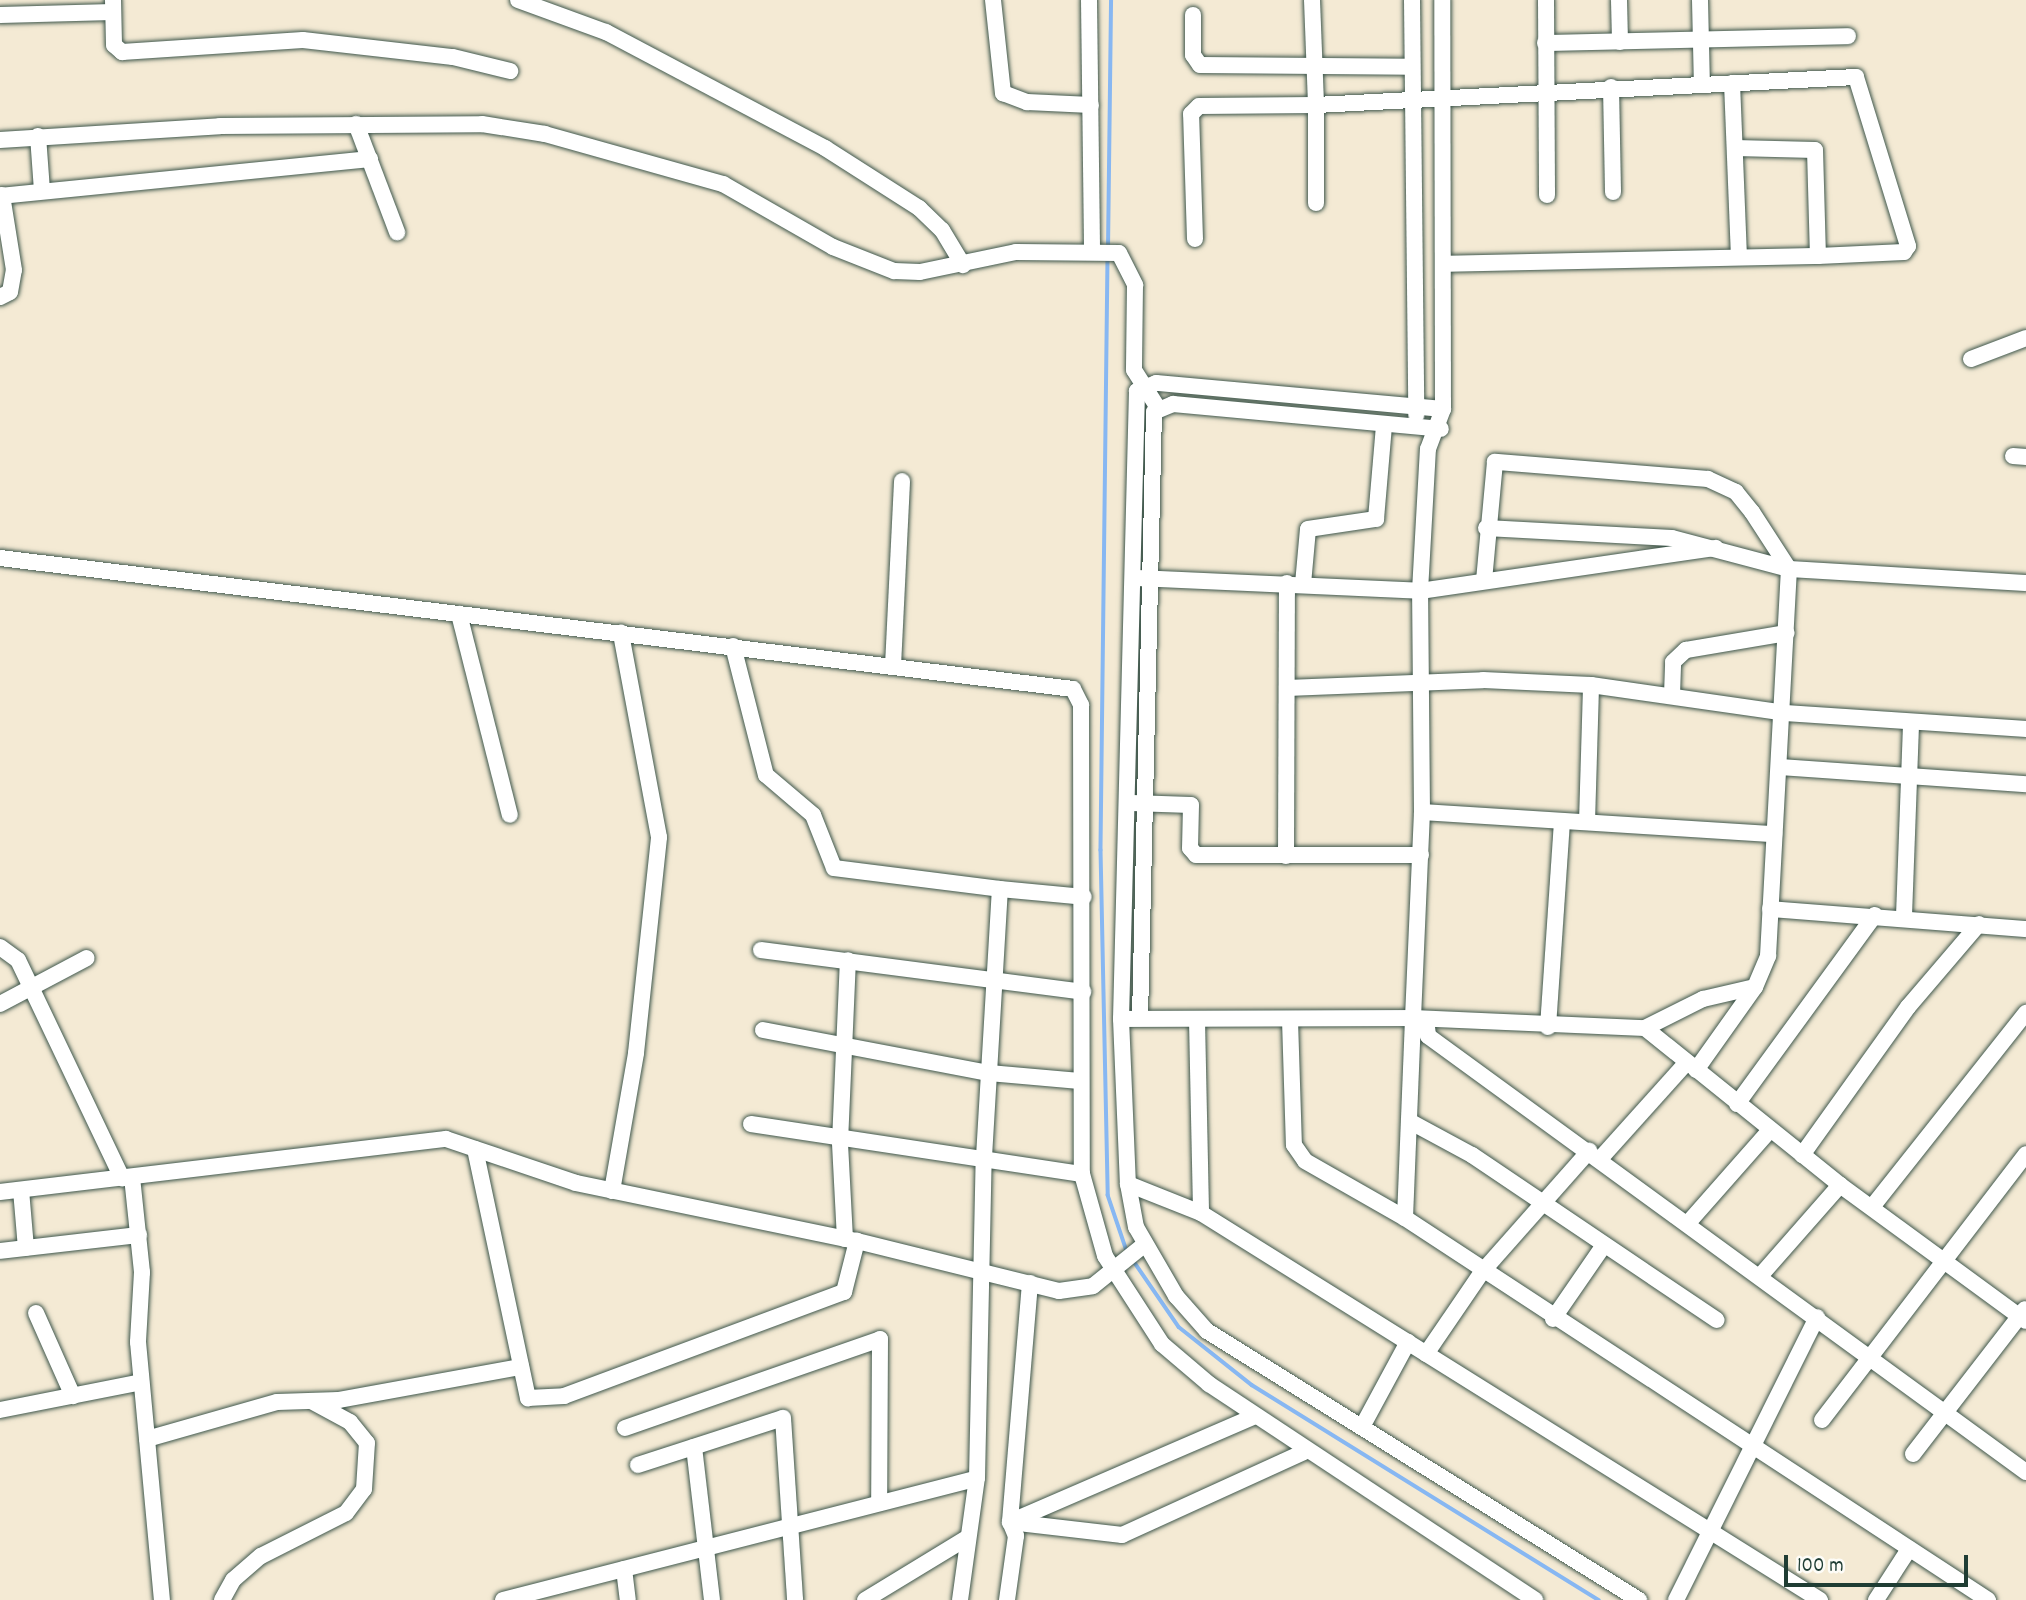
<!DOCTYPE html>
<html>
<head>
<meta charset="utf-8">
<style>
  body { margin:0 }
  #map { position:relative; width:2026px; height:1600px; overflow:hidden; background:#f4ead4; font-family:Dekko,sans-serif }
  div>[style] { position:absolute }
  .stream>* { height:3.5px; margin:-1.75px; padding:0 1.75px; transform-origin:1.75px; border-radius:1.75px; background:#87b7f2 }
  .roads { filter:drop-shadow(0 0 2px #3f574c) drop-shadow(0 0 2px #3f574c) }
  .minor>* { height:16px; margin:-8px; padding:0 8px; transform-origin:8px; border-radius:8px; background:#fff }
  span { translate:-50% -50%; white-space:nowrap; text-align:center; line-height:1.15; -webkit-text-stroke:5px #fdfcf7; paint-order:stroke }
  .scale { position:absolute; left:1784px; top:1555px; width:184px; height:32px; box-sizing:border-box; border:4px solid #1f3d34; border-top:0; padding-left:9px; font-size:21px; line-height:24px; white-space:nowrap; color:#1f3d34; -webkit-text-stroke:5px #fdfcf7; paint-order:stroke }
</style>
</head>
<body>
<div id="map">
  <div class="stream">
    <i style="left:1108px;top:250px;width:250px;rotate:-89.3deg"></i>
    <i style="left:1108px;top:258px;width:592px;rotate:90.68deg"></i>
    <i style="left:1101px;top:850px;width:345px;rotate:88.8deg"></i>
    <i style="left:1108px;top:1195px;width:59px;rotate:71.3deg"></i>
    <i style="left:1133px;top:1260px;width:81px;rotate:55.5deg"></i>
    <i style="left:1179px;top:1327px;width:93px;rotate:38.5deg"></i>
    <i style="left:1252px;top:1385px;width:408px;rotate:31.8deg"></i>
  </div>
  <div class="roads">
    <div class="minor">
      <i style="left:113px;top:0;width:45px;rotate:88.7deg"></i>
      <i style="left:114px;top:45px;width:11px;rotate:41deg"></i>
      <i style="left:122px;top:52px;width:181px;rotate:-3.8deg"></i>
      <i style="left:303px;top:40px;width:151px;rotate:6.5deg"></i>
      <i style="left:453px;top:57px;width:59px;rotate:13.8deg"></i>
      <i style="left:518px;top:0;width:94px;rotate:20deg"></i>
      <i style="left:606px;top:32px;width:248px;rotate:27.9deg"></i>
      <i style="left:825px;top:148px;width:112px;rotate:32.6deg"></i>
      <i style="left:919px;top:208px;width:32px;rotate:44deg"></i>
      <i style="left:942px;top:230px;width:41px;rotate:59deg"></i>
      <i style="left:993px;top:0;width:94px;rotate:83.9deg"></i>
      <i style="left:1003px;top:93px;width:26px;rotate:21deg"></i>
      <i style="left:1027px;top:102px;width:64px;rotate:2.7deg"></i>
      <i style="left:1089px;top:0;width:251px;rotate:89.3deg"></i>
      <i style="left:1312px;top:0;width:105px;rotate:87.8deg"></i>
      <i style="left:1316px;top:105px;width:541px;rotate:-2.97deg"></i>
      <i style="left:1856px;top:77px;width:177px;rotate:72.9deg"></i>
      <i style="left:1908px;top:246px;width:7px;rotate:124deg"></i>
      <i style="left:1904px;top:252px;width:86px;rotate:177.3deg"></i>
      <i style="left:1818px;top:256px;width:374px;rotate:178.8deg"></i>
      <i style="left:1412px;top:0;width:415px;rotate:89.4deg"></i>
      <i style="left:1546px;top:0;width:195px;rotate:89.7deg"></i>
      <i style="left:1619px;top:0;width:42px;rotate:88.6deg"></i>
      <i style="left:1700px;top:0;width:85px;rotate:88.7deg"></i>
      <i style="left:0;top:15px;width:113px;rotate:-1.5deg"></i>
      <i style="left:1193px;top:15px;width:40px;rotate:90deg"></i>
      <i style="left:1193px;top:55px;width:12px;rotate:55deg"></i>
      <i style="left:1200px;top:65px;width:212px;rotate:0.5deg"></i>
      <i style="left:1545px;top:43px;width:303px;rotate:-1.3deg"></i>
      <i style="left:1732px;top:83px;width:173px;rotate:87.7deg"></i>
      <i style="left:1611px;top:87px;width:105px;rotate:88.9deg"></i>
      <i style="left:356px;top:124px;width:116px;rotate:69.2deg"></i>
      <i style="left:38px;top:136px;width:54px;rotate:85.8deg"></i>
      <i style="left:0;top:140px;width:220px;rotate:-3.6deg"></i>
      <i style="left:220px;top:126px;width:262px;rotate:-0.4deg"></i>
      <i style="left:482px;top:124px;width:64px;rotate:9deg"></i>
      <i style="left:545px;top:134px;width:185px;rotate:15.7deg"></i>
      <i style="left:723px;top:184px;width:127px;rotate:29.8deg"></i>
      <i style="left:833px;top:247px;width:66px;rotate:21.5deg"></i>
      <i style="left:894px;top:271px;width:26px;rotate:2deg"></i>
      <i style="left:920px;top:272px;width:98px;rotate:-11.8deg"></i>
      <i style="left:1016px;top:252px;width:103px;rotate:0.6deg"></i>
      <i style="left:1119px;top:253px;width:36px;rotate:63deg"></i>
      <i style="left:1135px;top:285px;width:85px;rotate:90.7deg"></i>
      <i style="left:1134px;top:370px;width:45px;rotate:57.7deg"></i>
      <i style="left:1735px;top:148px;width:80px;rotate:1.4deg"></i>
      <i style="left:1815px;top:150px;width:106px;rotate:88.4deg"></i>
      <i style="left:0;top:196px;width:372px;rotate:-5.7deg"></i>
      <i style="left:1195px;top:239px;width:125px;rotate:-91.8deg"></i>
      <i style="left:1191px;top:114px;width:11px;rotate:-45deg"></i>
      <i style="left:1199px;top:106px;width:117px;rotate:-0.5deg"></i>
      <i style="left:1316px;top:105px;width:98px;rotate:90deg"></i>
      <i style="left:0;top:297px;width:11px;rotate:-27deg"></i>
      <i style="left:10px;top:292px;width:22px;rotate:-80deg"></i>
      <i style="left:14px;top:270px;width:76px;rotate:-99.1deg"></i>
      <i style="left:1971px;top:359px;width:59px;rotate:-20.9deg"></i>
      <i style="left:1443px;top:409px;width:288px;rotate:-174.8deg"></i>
      <i style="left:1156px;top:383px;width:21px;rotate:157deg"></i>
      <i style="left:1137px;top:391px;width:628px;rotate:91.46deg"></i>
      <i style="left:1121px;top:1019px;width:165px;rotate:87.6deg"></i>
      <i style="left:1128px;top:1184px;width:44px;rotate:79.5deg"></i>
      <i style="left:1136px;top:1227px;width:80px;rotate:59.9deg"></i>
      <i style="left:1176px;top:1296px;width:47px;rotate:48.5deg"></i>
      <i style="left:1207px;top:1331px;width:509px;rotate:31.91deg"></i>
      <i style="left:2013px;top:456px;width:13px;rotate:4deg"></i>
      <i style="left:1486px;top:528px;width:186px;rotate:3.1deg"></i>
      <i style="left:1672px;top:538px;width:121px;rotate:14.8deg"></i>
      <i style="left:1789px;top:569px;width:237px;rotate:3.4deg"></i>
      <i style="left:0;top:558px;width:1081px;rotate:6.96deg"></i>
      <i style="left:1073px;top:689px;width:18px;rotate:63deg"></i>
      <i style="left:1081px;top:705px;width:469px;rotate:89.9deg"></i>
      <i style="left:1082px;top:1174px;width:85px;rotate:74.3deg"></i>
      <i style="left:1105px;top:1256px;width:105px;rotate:57.1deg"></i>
      <i style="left:1162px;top:1344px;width:62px;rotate:40.4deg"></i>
      <i style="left:1209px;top:1384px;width:391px;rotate:33.5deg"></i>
      <i style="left:1137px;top:578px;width:283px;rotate:2.6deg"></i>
      <i style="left:1420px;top:591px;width:299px;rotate:-8.3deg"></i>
      <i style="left:1303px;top:584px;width:55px;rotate:-84.8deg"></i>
      <i style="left:1308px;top:529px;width:69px;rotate:-8.4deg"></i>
      <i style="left:1376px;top:519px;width:94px;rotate:-85.1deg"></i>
      <i style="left:459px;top:614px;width:207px;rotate:75.8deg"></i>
      <i style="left:733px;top:646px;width:133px;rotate:75.7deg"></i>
      <i style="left:766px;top:775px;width:62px;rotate:40.4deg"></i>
      <i style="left:813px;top:815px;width:57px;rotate:68.4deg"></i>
      <i style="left:834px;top:868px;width:167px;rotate:7.2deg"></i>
      <i style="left:893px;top:666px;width:185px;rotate:-87.2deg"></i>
      <i style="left:1287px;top:688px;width:196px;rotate:-2.3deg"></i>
      <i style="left:1483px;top:680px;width:108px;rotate:2.7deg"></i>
      <i style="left:1591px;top:685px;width:196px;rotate:8.2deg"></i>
      <i style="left:1785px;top:713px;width:242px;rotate:3.8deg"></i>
      <i style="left:1672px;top:695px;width:33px;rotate:-88deg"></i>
      <i style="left:1673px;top:662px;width:18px;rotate:-43deg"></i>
      <i style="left:1686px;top:650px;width:102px;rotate:-9.6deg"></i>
      <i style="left:1780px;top:767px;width:247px;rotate:4deg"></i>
      <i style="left:1132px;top:803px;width:59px;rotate:1.9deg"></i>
      <i style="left:1191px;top:805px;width:43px;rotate:91.3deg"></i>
      <i style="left:1190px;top:848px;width:9px;rotate:49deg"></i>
      <i style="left:1196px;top:855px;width:225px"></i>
      <i style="left:1422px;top:812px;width:353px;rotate:3.6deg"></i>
      <i style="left:1587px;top:822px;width:137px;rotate:-88.3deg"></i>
      <i style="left:1286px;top:856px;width:273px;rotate:-89.8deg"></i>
      <i style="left:1770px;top:909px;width:257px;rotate:4.5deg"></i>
      <i style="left:1904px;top:916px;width:194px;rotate:-87.9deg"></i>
      <i style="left:0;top:947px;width:22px;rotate:36deg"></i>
      <i style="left:18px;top:960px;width:242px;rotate:64.5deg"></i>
      <i style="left:761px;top:950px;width:325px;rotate:7.4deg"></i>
      <i style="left:0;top:1004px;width:98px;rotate:-27.9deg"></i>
      <i style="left:1140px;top:1018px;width:606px;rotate:-88.68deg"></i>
      <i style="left:1154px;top:412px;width:21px;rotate:-23deg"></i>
      <i style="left:1173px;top:404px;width:269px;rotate:5.3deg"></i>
      <i style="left:1121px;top:1019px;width:292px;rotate:-0.2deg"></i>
      <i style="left:1413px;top:1018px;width:206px;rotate:-87.5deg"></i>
      <i style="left:1422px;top:812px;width:221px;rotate:-90.5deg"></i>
      <i style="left:1420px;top:591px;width:142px;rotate:-86.8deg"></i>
      <i style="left:1428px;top:449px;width:43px;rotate:-69.4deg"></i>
      <i style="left:1443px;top:409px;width:409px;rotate:-90.1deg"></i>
      <i style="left:1426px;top:1019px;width:17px;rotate:83deg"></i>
      <i style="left:1428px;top:1036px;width:740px;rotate:36.1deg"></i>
      <i style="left:1197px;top:1020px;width:193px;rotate:88.8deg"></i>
      <i style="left:1290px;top:1020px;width:125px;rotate:88.2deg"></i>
      <i style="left:1294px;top:1145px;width:19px;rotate:55deg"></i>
      <i style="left:1305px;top:1161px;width:115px;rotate:29.7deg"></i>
      <i style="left:1405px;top:1218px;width:697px;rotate:33.23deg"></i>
      <i style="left:1548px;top:1027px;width:206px;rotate:-86.1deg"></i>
      <i style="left:1645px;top:1028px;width:250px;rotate:38.8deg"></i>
      <i style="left:1840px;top:1185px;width:230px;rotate:36.2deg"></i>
      <i style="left:763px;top:1030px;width:230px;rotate:10.8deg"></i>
      <i style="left:989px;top:1073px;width:91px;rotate:5deg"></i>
      <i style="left:1696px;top:1070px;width:102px;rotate:-54.6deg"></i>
      <i style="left:1737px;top:1104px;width:234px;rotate:-53.9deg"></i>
      <i style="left:1409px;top:1121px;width:72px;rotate:28.4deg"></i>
      <i style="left:1472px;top:1155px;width:295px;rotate:34deg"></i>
      <i style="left:751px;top:1124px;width:335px;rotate:8.6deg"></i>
      <i style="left:475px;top:1149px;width:255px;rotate:78deg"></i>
      <i style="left:528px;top:1398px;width:36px;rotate:-3deg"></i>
      <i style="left:564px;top:1396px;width:299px;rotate:-20.4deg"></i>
      <i style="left:844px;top:1292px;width:53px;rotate:-75.7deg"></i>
      <i style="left:1802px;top:1155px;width:182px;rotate:-54.4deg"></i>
      <i style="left:1908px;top:1007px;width:109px;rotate:-49.5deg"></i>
      <i style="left:1600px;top:1159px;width:130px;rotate:-48.1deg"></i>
      <i style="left:132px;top:1177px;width:96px;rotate:84deg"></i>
      <i style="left:142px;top:1272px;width:70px;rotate:93.3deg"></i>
      <i style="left:138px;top:1342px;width:259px;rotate:84.7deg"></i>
      <i style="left:1128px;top:1184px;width:79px;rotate:21.7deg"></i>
      <i style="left:1201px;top:1213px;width:730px;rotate:32.01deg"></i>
      <i style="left:21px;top:1190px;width:58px;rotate:85.1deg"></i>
      <i style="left:612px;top:1191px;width:140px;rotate:-80.1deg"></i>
      <i style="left:636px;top:1053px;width:217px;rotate:-83.9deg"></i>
      <i style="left:659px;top:837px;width:208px;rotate:-100.6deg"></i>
      <i style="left:0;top:1192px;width:449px;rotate:-6.8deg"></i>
      <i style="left:446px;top:1139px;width:137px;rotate:18.7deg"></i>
      <i style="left:576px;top:1183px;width:287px;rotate:11.7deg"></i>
      <i style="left:857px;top:1241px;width:208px;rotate:13.9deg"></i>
      <i style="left:1059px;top:1291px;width:34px;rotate:-8deg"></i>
      <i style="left:1093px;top:1286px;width:67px;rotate:-38.9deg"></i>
      <i style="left:1872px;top:1207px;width:248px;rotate:-51.6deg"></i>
      <i style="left:1405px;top:1218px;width:200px;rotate:-87.7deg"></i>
      <i style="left:1413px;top:1018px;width:232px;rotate:2.5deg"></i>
      <i style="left:1645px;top:1028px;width:65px;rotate:-26.6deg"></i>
      <i style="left:1703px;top:999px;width:53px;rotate:-13deg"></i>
      <i style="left:1755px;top:987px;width:34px;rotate:-67deg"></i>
      <i style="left:1768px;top:956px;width:388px;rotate:-86.9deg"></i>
      <i style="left:1789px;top:569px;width:68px;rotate:-123deg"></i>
      <i style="left:1752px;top:512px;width:26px;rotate:-129deg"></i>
      <i style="left:1736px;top:492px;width:31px;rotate:-155deg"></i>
      <i style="left:1708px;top:479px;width:214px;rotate:-175.4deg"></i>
      <i style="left:1495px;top:462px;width:119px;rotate:95.3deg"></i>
      <i style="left:1688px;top:1223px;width:124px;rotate:-48.6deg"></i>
      <i style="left:845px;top:1239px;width:97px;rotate:-93deg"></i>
      <i style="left:840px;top:1142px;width:182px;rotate:-87.5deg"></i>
      <i style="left:0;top:1251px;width:140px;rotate:-6.6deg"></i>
      <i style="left:1761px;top:1275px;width:120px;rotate:-48.7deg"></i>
      <i style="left:1030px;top:1283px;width:240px;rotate:94.8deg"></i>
      <i style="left:1010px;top:1522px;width:113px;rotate:6.6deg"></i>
      <i style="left:1122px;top:1535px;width:200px;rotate:-24.5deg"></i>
      <i style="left:36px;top:1313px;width:91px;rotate:66deg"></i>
      <i style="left:1553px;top:1319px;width:90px;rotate:-55.4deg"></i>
      <i style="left:1426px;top:1354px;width:99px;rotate:-55.7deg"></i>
      <i style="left:1482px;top:1272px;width:162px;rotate:-48.5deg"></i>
      <i style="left:0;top:1410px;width:144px;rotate:-11.2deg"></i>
      <i style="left:1822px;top:1420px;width:335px;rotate:-52.5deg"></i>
      <i style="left:1362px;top:1427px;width:97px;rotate:-61.6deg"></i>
      <i style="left:625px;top:1428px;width:270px;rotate:-19.2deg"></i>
      <i style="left:880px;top:1339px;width:164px;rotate:90.3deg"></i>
      <i style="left:147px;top:1439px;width:135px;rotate:-15.9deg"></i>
      <i style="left:277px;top:1402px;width:62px;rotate:-1.8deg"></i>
      <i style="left:339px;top:1400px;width:185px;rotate:-10.3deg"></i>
      <i style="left:694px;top:1447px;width:154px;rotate:83.3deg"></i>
      <i style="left:1913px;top:1454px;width:183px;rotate:-52.3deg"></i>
      <i style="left:638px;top:1465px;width:152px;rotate:-18deg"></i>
      <i style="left:783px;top:1418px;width:182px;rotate:86.2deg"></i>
      <i style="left:624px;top:1569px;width:31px;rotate:83deg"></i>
      <i style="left:222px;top:1600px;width:23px;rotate:-61deg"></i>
      <i style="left:233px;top:1580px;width:37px;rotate:-41deg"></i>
      <i style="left:261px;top:1556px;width:95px;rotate:-26.8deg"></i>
      <i style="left:346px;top:1513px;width:30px;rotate:-53deg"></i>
      <i style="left:364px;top:1489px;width:46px;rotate:-86.3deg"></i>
      <i style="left:367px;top:1443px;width:27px;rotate:-129deg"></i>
      <i style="left:350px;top:1422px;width:42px;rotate:-151.6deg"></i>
      <i style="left:503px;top:1600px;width:489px;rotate:-14.4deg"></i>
      <i style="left:865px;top:1600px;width:119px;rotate:-31.3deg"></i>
      <i style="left:960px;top:1600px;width:123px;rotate:-82.1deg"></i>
      <i style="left:977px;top:1478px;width:321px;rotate:-88.8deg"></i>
      <i style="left:984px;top:1157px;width:268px;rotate:-86.6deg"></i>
      <i style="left:1000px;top:889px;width:84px;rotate:5.4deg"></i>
      <i style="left:1007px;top:1600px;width:65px;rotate:-82deg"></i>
      <i style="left:1016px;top:1536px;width:15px;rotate:-113deg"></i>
      <i style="left:1010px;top:1522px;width:267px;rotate:-23.4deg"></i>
      <i style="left:1676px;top:1600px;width:316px;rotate:-63.5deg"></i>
      <i style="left:1876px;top:1600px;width:61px;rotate:-57.1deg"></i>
    </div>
  </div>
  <div class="scale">100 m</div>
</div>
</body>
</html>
